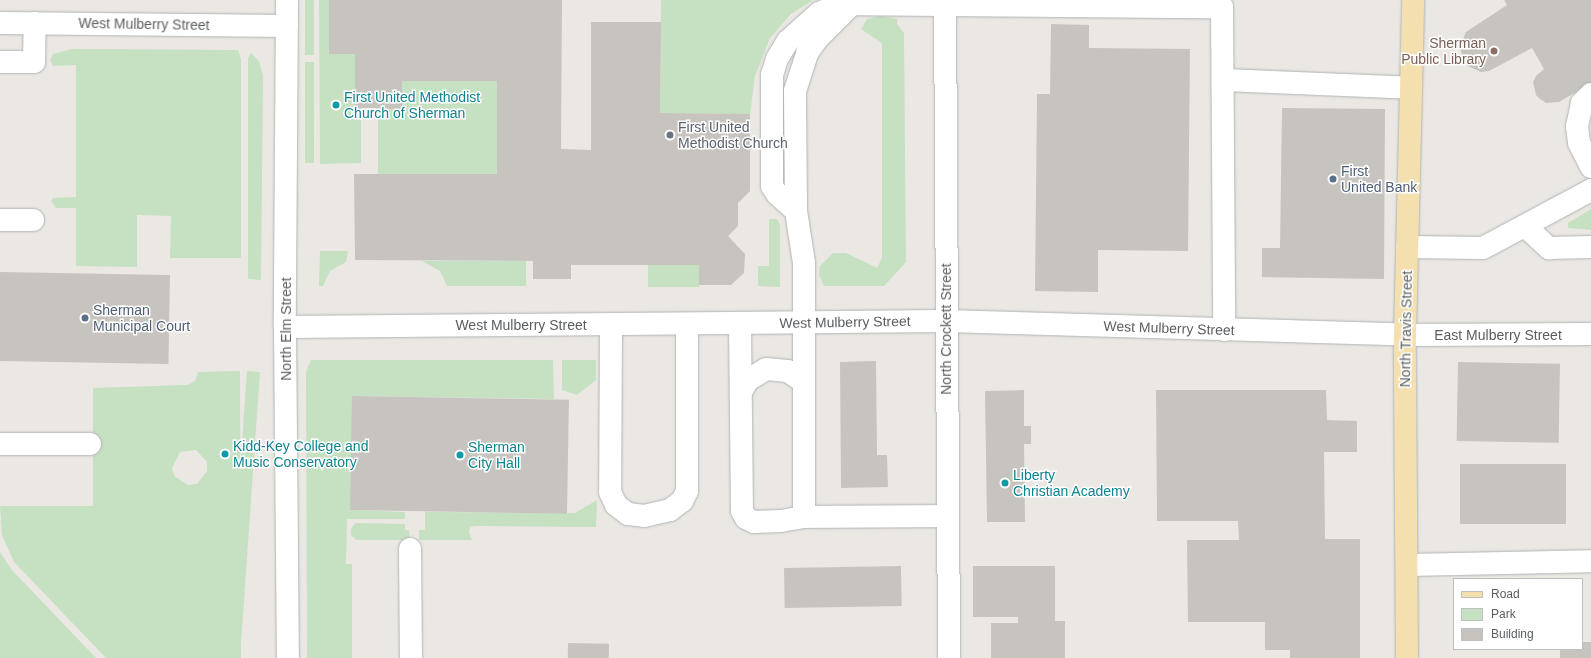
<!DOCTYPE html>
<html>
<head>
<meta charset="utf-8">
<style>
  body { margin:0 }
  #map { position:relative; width:1591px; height:658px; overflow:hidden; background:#ebe8e3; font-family:Arial,sans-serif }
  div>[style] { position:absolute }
  .green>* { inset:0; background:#c6e0c2; transform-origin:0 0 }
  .building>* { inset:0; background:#c7c3bf; transform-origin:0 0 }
  .roads { filter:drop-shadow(0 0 1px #b0b3b6) drop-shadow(0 0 1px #b0b3b6) }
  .minor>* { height:22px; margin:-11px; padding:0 11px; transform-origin:11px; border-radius:11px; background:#fff }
  .major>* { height:22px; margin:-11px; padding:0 11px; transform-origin:11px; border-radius:11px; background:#f4e0af }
  .dots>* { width:11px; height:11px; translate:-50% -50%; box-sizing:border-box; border:2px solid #fff; border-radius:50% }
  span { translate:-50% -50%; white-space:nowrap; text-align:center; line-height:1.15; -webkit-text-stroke:3px #fff; paint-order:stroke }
  .street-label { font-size:14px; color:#5b5e61 }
  .education-label { font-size:14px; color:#785e54 }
  .right { translate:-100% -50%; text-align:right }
  .culture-label { font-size:14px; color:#0d838f }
  .left { translate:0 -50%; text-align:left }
  .worship-label { font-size:14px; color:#5b616d }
  .service-label { font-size:14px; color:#4e5e75 }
  .legend { position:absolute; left:1453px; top:578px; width:130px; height:72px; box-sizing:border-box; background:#fff; border:1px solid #bdbfc0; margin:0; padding:5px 7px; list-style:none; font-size:12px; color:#5b5e61 }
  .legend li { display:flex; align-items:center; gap:8px; height:20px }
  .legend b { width:20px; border:1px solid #bdbfc0 }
</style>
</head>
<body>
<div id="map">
  <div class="green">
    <i style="left:305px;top:0;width:9px;height:55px"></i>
    <i style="clip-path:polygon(319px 0,329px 0,329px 54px,355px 54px,355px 108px,361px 108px,361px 163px,320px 164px)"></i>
    <i style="clip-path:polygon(661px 0,813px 0,791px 14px,770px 38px,755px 76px,750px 114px,743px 114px,660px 113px)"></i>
    <i style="clip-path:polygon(882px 16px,897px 19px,897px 24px,904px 33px,906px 262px,884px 286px,824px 286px,819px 275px,820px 266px,833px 253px,846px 253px,877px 268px,882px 258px,882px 43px,861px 29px,867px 19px)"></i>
    <i style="clip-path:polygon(72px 49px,238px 50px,241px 59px,241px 258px,170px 258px,171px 216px,137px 215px,137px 267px,76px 266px,76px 208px,56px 208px,51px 201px,53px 198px,76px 197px,76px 65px,53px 66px,50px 60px,53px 54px)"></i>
    <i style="clip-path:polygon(251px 53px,259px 61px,263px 76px,261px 280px,248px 279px,248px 58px)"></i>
    <i style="left:305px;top:62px;width:9px;height:101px"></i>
    <i style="clip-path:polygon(402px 81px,497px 81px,497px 174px,378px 174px,378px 109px,402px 108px)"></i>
    <i style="clip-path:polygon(1591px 209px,1591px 230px,1568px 228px,1568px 223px)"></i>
    <i style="clip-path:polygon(769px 219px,777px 219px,780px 225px,780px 287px,758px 286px,758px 266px,769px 266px)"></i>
    <i style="clip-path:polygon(320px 251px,348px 251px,346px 262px,330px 271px,323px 286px,319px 286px)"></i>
    <i style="clip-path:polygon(422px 261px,526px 261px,526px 286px,447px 286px,440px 271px)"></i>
    <i style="left:648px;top:265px;width:51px;height:22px"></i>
    <i style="clip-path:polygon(311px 360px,553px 360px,554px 399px,352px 396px,352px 510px,405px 512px,405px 519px,347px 519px,346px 564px,352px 564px,352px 658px,307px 658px,306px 372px)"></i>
    <i style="clip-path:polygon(562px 360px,596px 360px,596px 380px,577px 395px,562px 390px)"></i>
    <i style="clip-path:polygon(evenodd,240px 371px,241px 658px,106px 658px,14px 562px,2px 535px,0 506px,93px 506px,93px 388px,187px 385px,195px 381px,198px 372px,240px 371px,196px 450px,207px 462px,207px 471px,197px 484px,188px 485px,174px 476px,172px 468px,180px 452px,196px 450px)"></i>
    <i style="left:247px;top:371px;width:13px;height:287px;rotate:4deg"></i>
    <i style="clip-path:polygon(597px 500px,596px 527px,475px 526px,470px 527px,469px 532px,472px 540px,419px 540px,419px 530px,425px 530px,425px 512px,575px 513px)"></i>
    <i style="clip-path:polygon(355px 523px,405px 524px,405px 530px,409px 530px,410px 540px,356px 540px,351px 535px,351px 529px)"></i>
    <i style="clip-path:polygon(0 552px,12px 570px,96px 658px,0 658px)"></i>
  </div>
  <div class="building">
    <i style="clip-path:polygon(329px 0,562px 0,561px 149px,591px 150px,591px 22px,661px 22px,660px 113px,750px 114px,750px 191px,738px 203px,738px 226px,728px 236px,745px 254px,744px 273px,731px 285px,699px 285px,699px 265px,571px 265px,571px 279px,533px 279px,533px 261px,355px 260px,354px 174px,497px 174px,497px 81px,402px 81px,402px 109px,355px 108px,355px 54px,329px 54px)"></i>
    <i style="clip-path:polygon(1504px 0,1591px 0,1591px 83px,1559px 102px,1546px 103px,1540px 99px,1536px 95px,1533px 82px,1536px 76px,1544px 69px,1532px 48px,1489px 71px,1481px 72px,1468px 66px,1463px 60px,1460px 46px,1466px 32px,1507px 5px)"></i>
    <i style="clip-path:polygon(1051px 24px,1089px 25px,1089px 48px,1190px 49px,1188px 251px,1098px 250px,1098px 292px,1035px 291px,1037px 94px,1050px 94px)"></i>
    <i style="clip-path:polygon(1282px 108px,1385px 109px,1384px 279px,1262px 277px,1262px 248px,1280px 248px)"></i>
    <i style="left:0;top:272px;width:170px;height:89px;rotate:1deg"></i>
    <i style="clip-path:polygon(876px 361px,877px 455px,887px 455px,888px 487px,841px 488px,840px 362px)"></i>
    <i style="left:1458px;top:362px;width:102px;height:79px;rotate:1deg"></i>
    <i style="clip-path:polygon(1024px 390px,1024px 426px,1031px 426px,1031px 444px,1024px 444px,1025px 522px,987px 522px,985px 391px)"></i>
    <i style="clip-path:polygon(1156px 390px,1326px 390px,1327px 420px,1357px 421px,1357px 452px,1324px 452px,1325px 539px,1360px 539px,1360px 658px,1290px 658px,1290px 650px,1265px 650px,1265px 622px,1188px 622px,1187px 540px,1239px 540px,1238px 521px,1157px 521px)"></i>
    <i style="left:352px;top:396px;width:217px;height:114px;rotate:1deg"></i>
    <i style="left:1460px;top:464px;width:106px;height:60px"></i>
    <i style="left:901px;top:566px;width:40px;height:117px;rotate:89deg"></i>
    <i style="clip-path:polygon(973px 566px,1055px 566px,1055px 621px,1065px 621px,1065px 658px,991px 658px,991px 623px,1018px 623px,1018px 617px,973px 617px)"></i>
    <i style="clip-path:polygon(1582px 642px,1591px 642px,1591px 658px,1560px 658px,1560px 649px,1582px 649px)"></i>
    <i style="left:568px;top:643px;width:41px;height:15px;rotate:1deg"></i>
  </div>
  <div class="roads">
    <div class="minor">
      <i style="left:287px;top:0;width:327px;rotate:90.4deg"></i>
      <i style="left:285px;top:327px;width:331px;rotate:89.5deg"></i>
      <i style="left:945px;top:0;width:658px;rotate:89.65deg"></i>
      <i style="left:0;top:23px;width:287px;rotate:0.6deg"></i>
      <i style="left:0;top:62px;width:34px"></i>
      <i style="left:34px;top:62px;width:39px;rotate:-89deg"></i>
      <i style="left:1223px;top:80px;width:188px;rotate:2.4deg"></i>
      <i style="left:1591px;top:94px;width:13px;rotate:135deg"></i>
      <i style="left:1582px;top:103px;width:24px;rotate:102deg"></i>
      <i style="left:1577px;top:126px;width:17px;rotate:83deg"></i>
      <i style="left:1579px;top:143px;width:27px;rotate:63deg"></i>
      <i style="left:796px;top:211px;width:25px;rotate:-138deg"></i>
      <i style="left:777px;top:194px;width:9px;rotate:-122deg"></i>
      <i style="left:772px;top:186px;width:111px;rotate:-90deg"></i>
      <i style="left:772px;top:75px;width:17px;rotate:-73deg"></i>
      <i style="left:777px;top:59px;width:21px;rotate:-59deg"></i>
      <i style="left:788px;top:41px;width:42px;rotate:-42.1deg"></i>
      <i style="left:819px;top:13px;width:24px;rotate:-22deg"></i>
      <i style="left:841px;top:4px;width:381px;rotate:0.5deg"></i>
      <i style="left:1222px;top:7px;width:323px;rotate:89.6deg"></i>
      <i style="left:0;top:220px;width:33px"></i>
      <i style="left:1525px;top:226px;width:33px;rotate:43deg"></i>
      <i style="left:1549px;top:248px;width:42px;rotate:-1.4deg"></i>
      <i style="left:1407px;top:247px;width:76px;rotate:0.8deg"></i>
      <i style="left:1483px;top:248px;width:123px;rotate:-28.2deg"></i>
      <i style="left:740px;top:323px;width:188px;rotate:89.4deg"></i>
      <i style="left:742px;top:511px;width:8px;rotate:60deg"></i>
      <i style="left:746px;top:518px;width:9px;rotate:27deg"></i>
      <i style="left:754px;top:522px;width:27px;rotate:-2deg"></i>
      <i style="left:781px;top:521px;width:23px;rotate:-10deg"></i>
      <i style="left:804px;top:517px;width:144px;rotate:-0.4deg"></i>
      <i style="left:611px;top:325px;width:167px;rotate:90.3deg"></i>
      <i style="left:610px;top:492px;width:14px;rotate:65deg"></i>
      <i style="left:616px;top:505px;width:15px;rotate:37deg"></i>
      <i style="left:628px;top:514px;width:16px;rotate:7deg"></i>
      <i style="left:644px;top:516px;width:27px;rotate:-13deg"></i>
      <i style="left:670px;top:510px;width:15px;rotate:-37deg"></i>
      <i style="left:682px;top:501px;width:11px;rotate:-63deg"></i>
      <i style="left:687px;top:491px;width:167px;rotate:-90deg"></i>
      <i style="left:285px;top:327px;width:661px;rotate:-0.52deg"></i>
      <i style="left:946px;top:321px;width:459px;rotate:1.7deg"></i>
      <i style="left:1405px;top:335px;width:186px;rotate:-0.3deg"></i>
      <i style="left:741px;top:392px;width:14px;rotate:-60deg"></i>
      <i style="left:748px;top:380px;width:21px;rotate:-31deg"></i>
      <i style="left:766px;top:369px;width:22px;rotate:5deg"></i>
      <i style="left:788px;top:371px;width:19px;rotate:35deg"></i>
      <i style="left:0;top:444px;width:90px"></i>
      <i style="left:804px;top:517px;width:254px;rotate:-90deg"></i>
      <i style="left:804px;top:263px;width:53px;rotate:-98.7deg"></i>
      <i style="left:796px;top:211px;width:120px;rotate:-90.5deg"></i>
      <i style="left:795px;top:91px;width:40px;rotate:-72deg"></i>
      <i style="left:807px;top:53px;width:19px;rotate:-54deg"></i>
      <i style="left:818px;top:38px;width:47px;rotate:-45deg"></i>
      <i style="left:410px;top:549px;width:109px;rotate:89.5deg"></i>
      <i style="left:1407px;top:565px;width:184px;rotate:-1.2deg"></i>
    </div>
    <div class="major">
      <i style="left:1407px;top:658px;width:323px;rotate:-90.4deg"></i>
      <i style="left:1405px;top:335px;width:335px;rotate:-88.6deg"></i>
    </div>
  </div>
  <div class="dots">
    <i style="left:1494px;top:51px;background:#8d6e63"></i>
    <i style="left:336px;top:105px;background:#0f9aa8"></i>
    <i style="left:670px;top:135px;background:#6b7280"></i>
    <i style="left:1333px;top:179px;background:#5c6f8a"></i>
    <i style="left:85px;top:318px;background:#5c6f8a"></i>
    <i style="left:225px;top:454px;background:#0f9aa8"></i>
    <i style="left:460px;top:455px;background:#0f9aa8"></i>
    <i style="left:1005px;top:483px;background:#0f9aa8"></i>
  </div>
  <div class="street-label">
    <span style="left:144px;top:24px;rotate:1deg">West Mulberry Street</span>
    <span style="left:845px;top:322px;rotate:-1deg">West Mulberry Street</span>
    <span style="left:521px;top:325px">West Mulberry Street</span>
    <span style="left:1169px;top:328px;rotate:2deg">West Mulberry Street</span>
    <span style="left:286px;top:329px;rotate:-90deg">North Elm Street</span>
    <span style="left:946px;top:329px;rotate:-90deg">North Crockett Street</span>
    <span style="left:1406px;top:329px;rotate:-89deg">North Travis Street</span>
    <span style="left:1498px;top:335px">East Mulberry Street</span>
  </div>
  <div class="education-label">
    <span class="right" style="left:1486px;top:51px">Sherman<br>Public Library</span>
  </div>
  <div class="culture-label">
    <span class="left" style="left:344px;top:105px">First United Methodist<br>Church of Sherman</span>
    <span class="left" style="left:233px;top:454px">Kidd-Key College and<br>Music Conservatory</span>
    <span class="left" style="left:468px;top:455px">Sherman<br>City Hall</span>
    <span class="left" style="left:1013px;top:483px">Liberty<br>Christian Academy</span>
  </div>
  <div class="worship-label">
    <span class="left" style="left:678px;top:135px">First United<br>Methodist Church</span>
  </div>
  <div class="service-label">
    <span class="left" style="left:1341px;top:179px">First<br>United Bank</span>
    <span class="left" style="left:93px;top:318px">Sherman<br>Municipal Court</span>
  </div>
  <ul class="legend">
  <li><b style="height:5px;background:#f4e0af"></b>Road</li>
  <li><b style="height:11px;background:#c6e0c2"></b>Park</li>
  <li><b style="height:11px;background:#c7c3bf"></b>Building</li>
  </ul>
</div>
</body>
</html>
